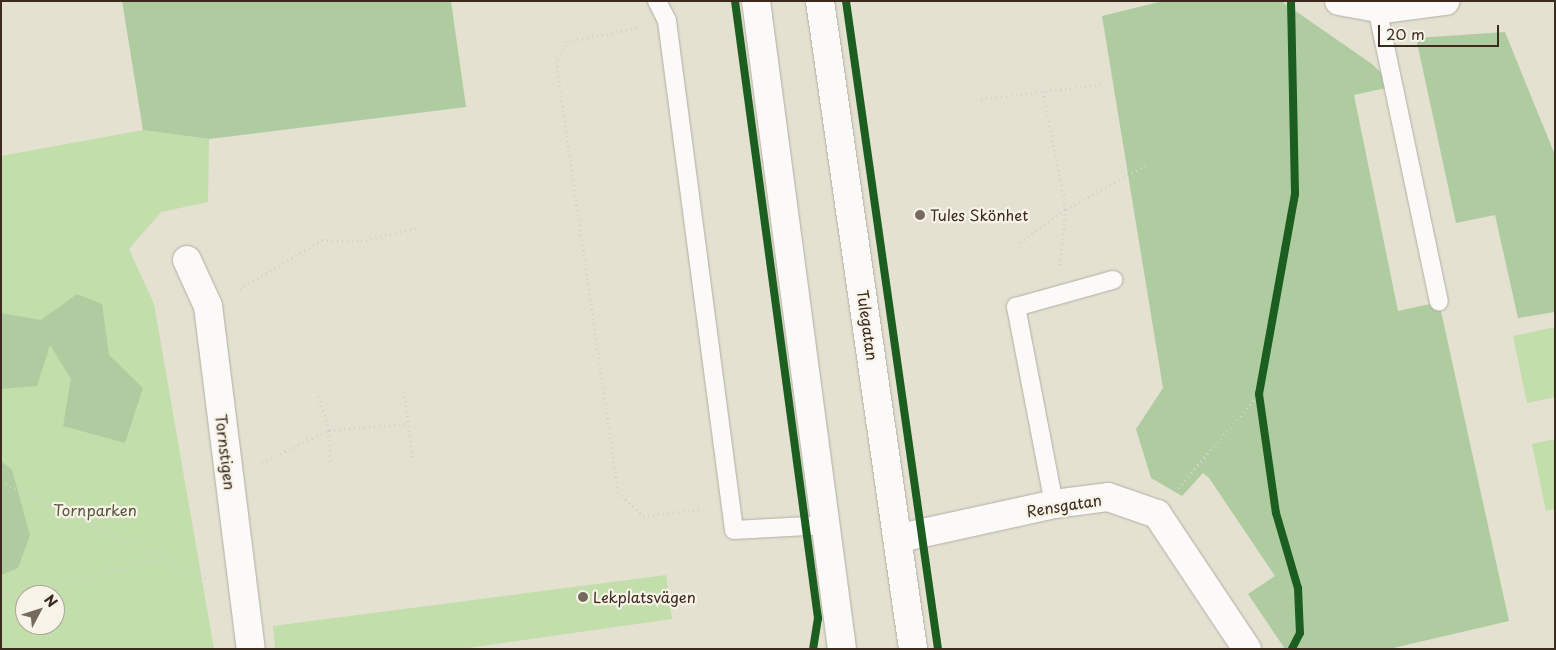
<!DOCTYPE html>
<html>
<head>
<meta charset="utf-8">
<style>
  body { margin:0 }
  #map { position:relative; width:1556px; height:650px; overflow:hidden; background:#e4e1d1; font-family:"Playpen Sans",sans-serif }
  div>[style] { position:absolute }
  .green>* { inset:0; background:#c1deab }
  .forest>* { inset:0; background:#afcca0 }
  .path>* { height:3px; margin-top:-1.5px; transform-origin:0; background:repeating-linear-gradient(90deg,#d3d1cc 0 1px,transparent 0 5px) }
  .roads { filter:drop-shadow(0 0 1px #b2aea3) drop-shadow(0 0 1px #b2aea3) }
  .lane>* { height:18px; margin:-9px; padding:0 9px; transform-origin:9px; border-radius:9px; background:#fbfaf8 }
  .street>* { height:28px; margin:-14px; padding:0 14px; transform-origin:14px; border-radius:14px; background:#fbfaf8 }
  .secondary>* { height:28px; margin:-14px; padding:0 14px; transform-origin:14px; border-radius:14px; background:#fbfaf8 }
  .cycleway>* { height:8px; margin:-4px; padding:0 4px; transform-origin:4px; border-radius:4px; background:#1b5e20 }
  .dots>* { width:14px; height:14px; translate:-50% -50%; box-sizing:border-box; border:2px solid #f7f3e8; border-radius:50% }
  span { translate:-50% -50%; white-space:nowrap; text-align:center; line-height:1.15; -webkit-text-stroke:4.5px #f7f3e8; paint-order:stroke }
  .poi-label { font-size:15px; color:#3b2a1e }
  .left { translate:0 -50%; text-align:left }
  .street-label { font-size:15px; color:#3b2a1e }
  .park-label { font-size:15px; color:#55563a }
  .frame { position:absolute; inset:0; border:2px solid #3b2a1e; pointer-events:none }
  .north { position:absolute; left:15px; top:585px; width:50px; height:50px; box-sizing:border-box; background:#f7f3e8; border:1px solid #aca397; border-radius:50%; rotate:50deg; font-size:14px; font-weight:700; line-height:20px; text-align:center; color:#3b2a1e }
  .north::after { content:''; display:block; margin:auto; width:18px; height:22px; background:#766a5d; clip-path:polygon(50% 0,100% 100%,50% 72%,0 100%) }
  .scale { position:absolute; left:1378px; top:25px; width:121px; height:22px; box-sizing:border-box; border:2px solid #3b2a1e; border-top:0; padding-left:6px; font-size:15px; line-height:18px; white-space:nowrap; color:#3b2a1e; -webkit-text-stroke:4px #f7f3e8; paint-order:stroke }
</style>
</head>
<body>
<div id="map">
  <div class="green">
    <i style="clip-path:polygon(evenodd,143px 130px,209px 139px,208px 202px,161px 212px,129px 249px,154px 304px,214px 649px,1px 649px,1px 156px,143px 130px,25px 595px,55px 595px,55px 625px,25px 625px,25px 595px)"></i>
    <i style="clip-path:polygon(1555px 327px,1555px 397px,1527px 403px,1513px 336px)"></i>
    <i style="clip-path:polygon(1555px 439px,1555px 509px,1546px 511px,1532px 444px)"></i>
    <i style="clip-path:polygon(666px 575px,672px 619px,460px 649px,275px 649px,273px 626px)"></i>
  </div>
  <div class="forest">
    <i style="clip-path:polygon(122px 1px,451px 1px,466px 107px,209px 139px,143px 130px)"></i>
    <i style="clip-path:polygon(1163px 1px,1281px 1px,1372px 64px,1395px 86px,1354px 95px,1398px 311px,1439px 302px,1509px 621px,1389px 649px,1285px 649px,1248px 594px,1275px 576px,1209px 478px,1203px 473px,1182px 496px,1151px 478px,1136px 429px,1163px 388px,1102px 16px)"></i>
    <i style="clip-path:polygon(1505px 32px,1555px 155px,1555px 312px,1518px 318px,1495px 215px,1456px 223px,1416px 38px)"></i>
    <i style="clip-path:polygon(77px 294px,102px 304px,109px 355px,143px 388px,125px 443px,63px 426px,71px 379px,50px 345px,37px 386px,1px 389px,1px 313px,41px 320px)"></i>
    <i style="clip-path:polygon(1px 461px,12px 470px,30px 535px,18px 568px,1px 575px)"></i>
  </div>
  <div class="path">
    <i style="left:637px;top:28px;width:69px;rotate:169.2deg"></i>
    <i style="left:569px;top:41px;width:24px;rotate:123deg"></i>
    <i style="left:556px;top:61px;width:435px;rotate:81.8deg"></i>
    <i style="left:618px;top:492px;width:35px;rotate:44deg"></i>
    <i style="left:643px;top:516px;width:58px;rotate:-6.9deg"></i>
    <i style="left:1043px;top:91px;width:120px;rotate:79deg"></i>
    <i style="left:1066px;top:209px;width:56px;rotate:96.1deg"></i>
    <i style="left:981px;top:99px;width:123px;rotate:-7deg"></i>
    <i style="left:1020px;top:243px;width:57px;rotate:-36.5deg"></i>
    <i style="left:1066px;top:209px;width:91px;rotate:-28.8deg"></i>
    <i style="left:240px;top:289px;width:96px;rotate:-30.9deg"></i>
    <i style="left:322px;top:240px;width:39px;rotate:1deg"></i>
    <i style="left:361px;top:241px;width:57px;rotate:-13.3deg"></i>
    <i style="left:404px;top:391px;width:68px;rotate:82.3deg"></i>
    <i style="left:318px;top:396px;width:36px;rotate:72deg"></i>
    <i style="left:329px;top:430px;width:35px;rotate:87deg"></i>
    <i style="left:262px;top:462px;width:74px;rotate:-25.5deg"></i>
    <i style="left:329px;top:430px;width:77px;rotate:-4.5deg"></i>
    <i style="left:1px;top:482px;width:228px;rotate:25.2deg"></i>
    <i style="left:1178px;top:488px;width:124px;rotate:-49.2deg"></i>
    <i style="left:1px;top:599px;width:162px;rotate:-14deg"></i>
  </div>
  <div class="roads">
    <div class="lane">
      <i style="left:657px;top:1px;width:22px;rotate:63deg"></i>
      <i style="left:667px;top:21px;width:513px;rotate:82.5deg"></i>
      <i style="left:734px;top:530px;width:92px;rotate:-3.1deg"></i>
      <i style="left:1377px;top:8px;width:300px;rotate:78.1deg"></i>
      <i style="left:1054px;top:504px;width:201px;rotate:-100.9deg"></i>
      <i style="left:1016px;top:307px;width:101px;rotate:-15.6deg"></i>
    </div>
    <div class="street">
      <i style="left:1339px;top:1px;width:45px;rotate:10.3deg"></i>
      <i style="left:1383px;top:9px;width:63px;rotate:-7.4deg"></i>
      <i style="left:187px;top:260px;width:51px;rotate:65.5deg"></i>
      <i style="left:208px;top:306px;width:346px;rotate:82.9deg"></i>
      <i style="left:900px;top:538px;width:158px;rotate:-12.4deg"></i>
      <i style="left:1054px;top:504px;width:54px;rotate:-7.4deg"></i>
      <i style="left:1108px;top:497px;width:52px;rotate:19.1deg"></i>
      <i style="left:1157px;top:514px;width:162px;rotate:56.3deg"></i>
    </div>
    <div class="secondary">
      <i style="left:756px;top:1px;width:654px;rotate:82.44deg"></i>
      <i style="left:820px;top:1px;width:655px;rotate:81.83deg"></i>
    </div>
  </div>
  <div class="cycleway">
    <i style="left:735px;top:1px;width:623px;rotate:82.34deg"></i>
    <i style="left:818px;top:618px;width:31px;rotate:99deg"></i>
    <i style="left:846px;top:1px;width:654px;rotate:81.92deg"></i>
    <i style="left:1291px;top:1px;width:193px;rotate:88.8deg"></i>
    <i style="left:1295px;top:194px;width:203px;rotate:100.2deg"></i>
    <i style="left:1259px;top:394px;width:120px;rotate:81.9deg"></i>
    <i style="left:1276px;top:513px;width:78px;rotate:73.7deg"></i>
    <i style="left:1298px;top:588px;width:45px;rotate:87.5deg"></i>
    <i style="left:1300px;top:633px;width:18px;rotate:117deg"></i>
  </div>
  <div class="dots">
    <i style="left:920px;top:215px;background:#766a5d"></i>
    <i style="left:583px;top:597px;background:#766a5d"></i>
  </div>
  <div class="poi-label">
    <span class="left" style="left:930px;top:215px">Tules Skönhet</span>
    <span class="left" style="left:593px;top:597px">Lekplatsvägen</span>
  </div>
  <div class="street-label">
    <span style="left:868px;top:325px;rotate:82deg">Tulegatan</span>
    <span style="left:226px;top:452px;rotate:83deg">Tornstigen</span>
    <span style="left:1064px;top:505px;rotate:-9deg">Rensgatan</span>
  </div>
  <div class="park-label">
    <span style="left:95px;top:510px">Tornparken</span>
  </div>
  <div class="frame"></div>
  <div class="north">N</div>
  <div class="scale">20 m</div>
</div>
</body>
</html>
